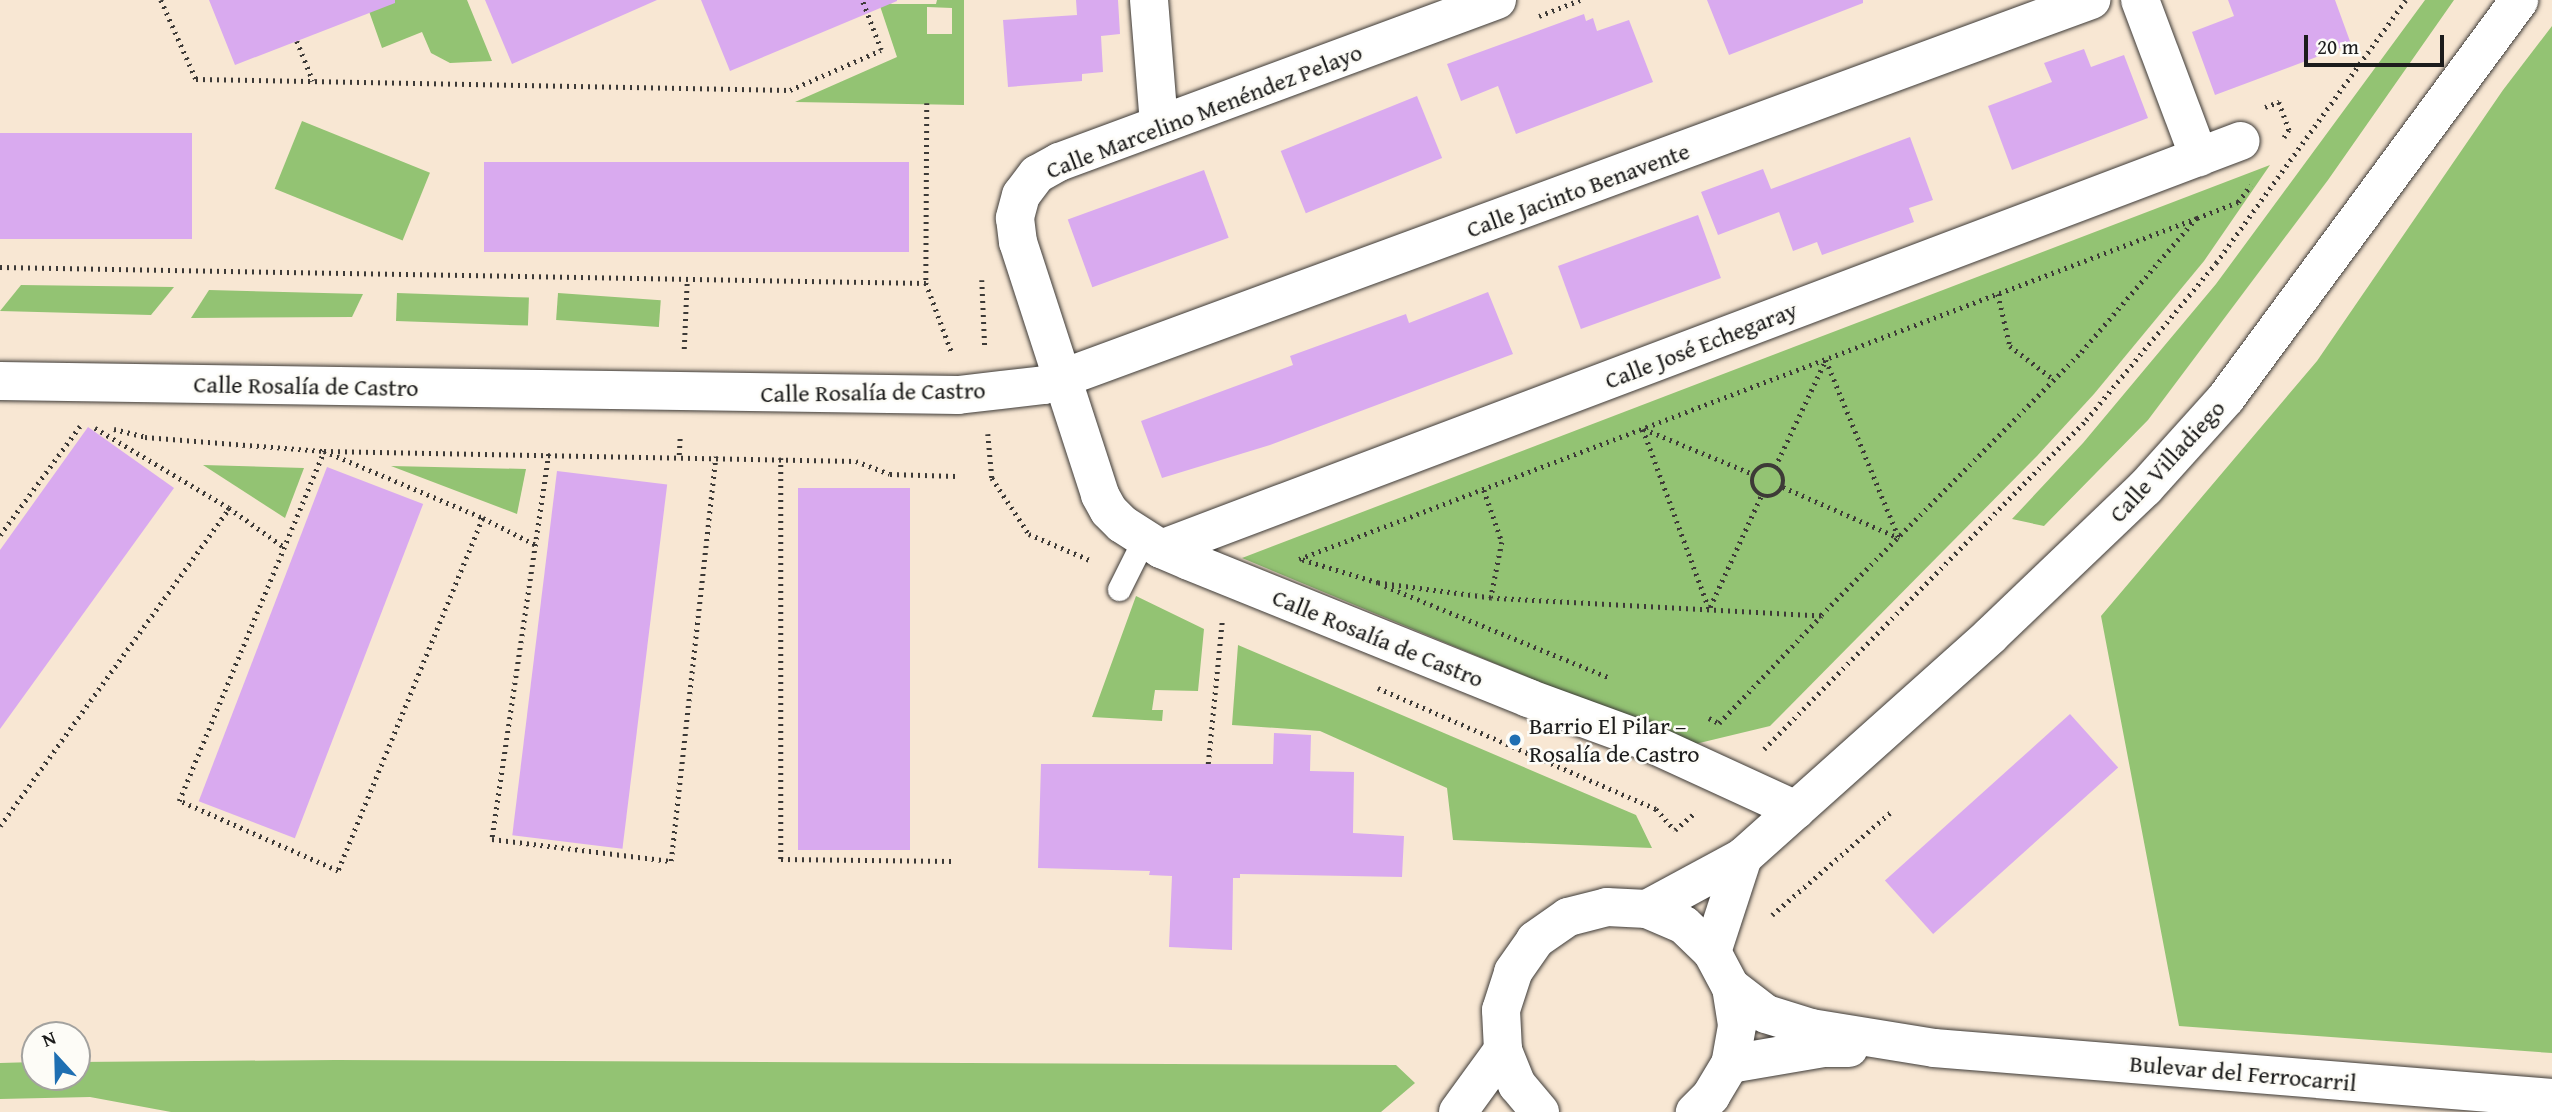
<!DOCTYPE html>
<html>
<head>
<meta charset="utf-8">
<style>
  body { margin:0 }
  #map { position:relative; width:2552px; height:1112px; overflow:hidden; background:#f8e7d3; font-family:"Gentium Book Plus",serif }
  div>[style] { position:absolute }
  .green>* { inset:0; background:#93c373; transform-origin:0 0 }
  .building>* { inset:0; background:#d9aaef; transform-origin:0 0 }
  .path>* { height:4.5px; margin-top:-2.25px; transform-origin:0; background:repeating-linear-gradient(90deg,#3d3a37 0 2px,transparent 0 7px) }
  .path>.ring { margin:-2.25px; padding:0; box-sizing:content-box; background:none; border:4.5px solid #3d3a37; border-radius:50% }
  .roads { filter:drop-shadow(0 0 2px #3d3a37) drop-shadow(0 0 2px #3d3a37) }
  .lane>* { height:23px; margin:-11.5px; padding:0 11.5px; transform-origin:11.5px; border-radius:11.5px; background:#fff }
  .street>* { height:38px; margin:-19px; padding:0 19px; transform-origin:19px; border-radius:19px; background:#fff }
  .secondary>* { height:38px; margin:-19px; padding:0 19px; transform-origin:19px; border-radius:19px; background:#fff }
  .highway>* { height:38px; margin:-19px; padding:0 19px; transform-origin:19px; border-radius:19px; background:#fff }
  .dots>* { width:19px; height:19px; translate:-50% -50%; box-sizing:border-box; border:4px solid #fdfcf7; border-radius:50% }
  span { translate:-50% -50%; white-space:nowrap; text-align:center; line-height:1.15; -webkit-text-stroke:5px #fdfcf7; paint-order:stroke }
  .street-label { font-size:24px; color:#1c1c1c }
  .poi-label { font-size:24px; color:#1c1c1c }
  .left { translate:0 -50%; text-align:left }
  .north { position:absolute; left:21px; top:1021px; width:70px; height:70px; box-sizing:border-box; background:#fdfcf7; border:2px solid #a3a29f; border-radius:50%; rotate:338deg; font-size:19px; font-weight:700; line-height:28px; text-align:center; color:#1c1c1c }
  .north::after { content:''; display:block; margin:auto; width:24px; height:32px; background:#1f6fb2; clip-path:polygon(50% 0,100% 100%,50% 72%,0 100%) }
  .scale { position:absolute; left:2304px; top:35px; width:140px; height:32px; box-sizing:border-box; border:4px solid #1c1c1c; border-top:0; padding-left:9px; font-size:21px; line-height:24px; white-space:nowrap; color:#1c1c1c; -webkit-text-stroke:5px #fdfcf7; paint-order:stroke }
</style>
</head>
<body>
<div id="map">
  <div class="green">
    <i style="clip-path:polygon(365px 0,467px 0,492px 61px,450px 63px,431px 53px,422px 32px,382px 48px)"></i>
    <i style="clip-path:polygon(evenodd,878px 0,892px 4px,936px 4px,937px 0,964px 0,964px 105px,795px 102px,897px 57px,878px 0,927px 7px,952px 8px,952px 34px,927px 34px,927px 7px)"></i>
    <i style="clip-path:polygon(2425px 0,2454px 0,2328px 180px,2148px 420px,2044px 526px,2012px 519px,2083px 443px,2216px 284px)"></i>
    <i style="clip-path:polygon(2552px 26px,2552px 1053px,2179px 1026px,2101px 616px,2317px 361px,2503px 90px)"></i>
    <i style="left:302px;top:121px;width:138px;height:73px;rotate:22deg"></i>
    <i style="clip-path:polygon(2270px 165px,2204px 261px,2094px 394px,2037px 456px,1770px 726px,1691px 745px,1242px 558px)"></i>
    <i style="clip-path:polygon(21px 285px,174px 287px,151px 315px,0 311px)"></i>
    <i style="clip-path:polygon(209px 290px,363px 294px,352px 317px,191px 318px)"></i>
    <i style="left:397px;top:293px;width:132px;height:28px;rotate:2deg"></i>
    <i style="left:558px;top:293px;width:103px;height:27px;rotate:4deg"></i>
    <i style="clip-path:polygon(203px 465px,304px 468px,285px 518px)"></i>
    <i style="clip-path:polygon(391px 466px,526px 469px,517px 514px)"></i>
    <i style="clip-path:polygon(1136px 596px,1204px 629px,1198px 691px,1155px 690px,1152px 710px,1163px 710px,1162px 721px,1092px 717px)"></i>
    <i style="clip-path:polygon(1238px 645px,1636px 815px,1652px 848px,1453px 840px,1447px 788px,1320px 731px,1232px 725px)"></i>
    <i style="clip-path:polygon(336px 1060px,1396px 1065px,1415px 1083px,1381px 1112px,171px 1112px,90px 1097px,0 1099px,0 1063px,35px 1062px,35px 1077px,77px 1077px,77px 1062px)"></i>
  </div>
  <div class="building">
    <i style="clip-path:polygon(209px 0,395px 0,395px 3px,235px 65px)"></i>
    <i style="clip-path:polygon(485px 0,657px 0,512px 64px)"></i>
    <i style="clip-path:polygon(701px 0,897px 0,897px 1px,730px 71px)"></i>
    <i style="clip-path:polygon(1076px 0,1118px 0,1120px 34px,1101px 36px,1103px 72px,1082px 74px,1082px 81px,1008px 87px,1003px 20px,1077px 15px)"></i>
    <i style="clip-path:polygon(1707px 0,1863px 0,1863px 3px,1729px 55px)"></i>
    <i style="clip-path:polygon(2228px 0,2335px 0,2351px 44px,2215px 95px,2192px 32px,2234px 16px)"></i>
    <i style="clip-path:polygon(1584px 14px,1586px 21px,1593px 18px,1597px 31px,1629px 20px,1653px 82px,1516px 134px,1498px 86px,1461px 101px,1447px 64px)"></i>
    <i style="clip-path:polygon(2084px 49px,2091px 67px,2124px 55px,2148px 118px,2012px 170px,1988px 106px,2052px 82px,2044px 63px)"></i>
    <i style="left:1417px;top:96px;width:67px;height:147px;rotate:68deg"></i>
    <i style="left:192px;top:133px;width:106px;height:192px;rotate:90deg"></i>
    <i style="clip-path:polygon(1910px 137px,1933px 200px,1909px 208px,1914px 222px,1822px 255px,1817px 242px,1793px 251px,1779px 212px,1718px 235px,1701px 192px,1763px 169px,1771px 189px)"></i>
    <i style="left:484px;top:162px;width:425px;height:90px"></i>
    <i style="left:1204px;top:170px;width:72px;height:145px;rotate:70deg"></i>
    <i style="left:1698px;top:215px;width:67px;height:149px;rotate:70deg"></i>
    <i style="clip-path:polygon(1488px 292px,1513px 354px,1270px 445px,1162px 478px,1141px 421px,1293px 365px,1290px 356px,1406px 314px,1409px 323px)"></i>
    <i style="clip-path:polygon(88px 427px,174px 488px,0 729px,0 550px)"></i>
    <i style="left:327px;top:467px;width:103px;height:358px;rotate:21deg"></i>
    <i style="left:557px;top:471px;width:111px;height:367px;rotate:7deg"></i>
    <i style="left:798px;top:488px;width:112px;height:362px"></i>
    <i style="left:2070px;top:714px;width:72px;height:249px;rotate:48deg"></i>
    <i style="clip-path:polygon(1274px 733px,1311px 735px,1310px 771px,1354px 772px,1353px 833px,1404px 836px,1402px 877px,1240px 874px,1240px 878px,1233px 878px,1232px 950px,1169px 947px,1172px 876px,1149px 875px,1150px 871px,1038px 868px,1041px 764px,1273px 764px)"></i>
  </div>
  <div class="path">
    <i style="left:161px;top:0;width:86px;rotate:66.1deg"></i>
    <i style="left:196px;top:79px;width:594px;rotate:1.06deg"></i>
    <i style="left:790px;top:90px;width:99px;rotate:-23.7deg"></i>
    <i style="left:881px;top:50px;width:53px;rotate:-110.8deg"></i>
    <i style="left:1539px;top:16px;width:44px;rotate:-21.3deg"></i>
    <i style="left:297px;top:41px;width:43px;rotate:68.2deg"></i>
    <i style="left:927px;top:103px;width:180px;rotate:90.3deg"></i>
    <i style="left:926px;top:283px;width:75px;rotate:69.6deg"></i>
    <i style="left:2265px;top:107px;width:15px;rotate:-20deg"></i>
    <i style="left:2279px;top:102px;width:30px;rotate:70deg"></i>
    <i style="left:2289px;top:130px;width:9px;rotate:122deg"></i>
    <i style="left:2197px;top:218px;width:181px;rotate:130.7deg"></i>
    <i style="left:2079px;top:355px;width:367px;rotate:134.7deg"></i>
    <i style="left:1821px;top:616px;width:330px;rotate:-176.9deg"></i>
    <i style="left:1491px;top:598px;width:114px;rotate:-172.4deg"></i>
    <i style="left:1378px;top:583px;width:83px;rotate:-163.1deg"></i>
    <i style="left:1299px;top:559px;width:961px;rotate:-20.79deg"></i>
    <i style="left:2197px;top:218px;width:44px;rotate:-21.3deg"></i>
    <i style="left:2238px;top:202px;width:21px;rotate:-53deg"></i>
    <i style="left:0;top:267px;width:926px;rotate:0.99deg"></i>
    <i style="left:982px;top:280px;width:68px;rotate:87.5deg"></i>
    <i style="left:1998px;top:294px;width:53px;rotate:77deg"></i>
    <i style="left:2010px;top:346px;width:54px;rotate:37.5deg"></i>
    <i style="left:684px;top:349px;width:70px;rotate:-87.5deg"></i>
    <i style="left:1826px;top:360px;width:192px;rotate:67.7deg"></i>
    <i style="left:95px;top:428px;width:156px;rotate:30.8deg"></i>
    <i style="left:229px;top:508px;width:67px;rotate:35.3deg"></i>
    <i style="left:114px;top:429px;width:32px;rotate:14deg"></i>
    <i style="left:145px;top:437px;width:180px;rotate:4.5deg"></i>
    <i style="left:324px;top:451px;width:532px;rotate:1.08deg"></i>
    <i style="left:856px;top:461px;width:36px;rotate:21deg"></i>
    <i style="left:890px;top:474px;width:66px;rotate:1.7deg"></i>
    <i style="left:1643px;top:429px;width:191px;rotate:69.8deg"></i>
    <i style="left:1644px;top:429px;width:118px;rotate:22.4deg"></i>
    <i style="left:988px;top:434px;width:44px;rotate:84.8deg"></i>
    <i style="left:992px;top:478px;width:67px;rotate:56.5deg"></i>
    <i style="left:1029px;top:534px;width:69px;rotate:23.2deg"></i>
    <i style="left:324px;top:451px;width:173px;rotate:22.8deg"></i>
    <i style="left:483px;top:518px;width:382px;rotate:112.3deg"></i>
    <i style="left:338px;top:871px;width:174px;rotate:-156.2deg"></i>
    <i style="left:179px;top:801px;width:379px;rotate:-67.5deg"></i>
    <i style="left:549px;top:454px;width:389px;rotate:98.4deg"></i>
    <i style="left:492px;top:839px;width:180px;rotate:7deg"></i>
    <i style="left:671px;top:861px;width:407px;rotate:-83.7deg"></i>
    <i style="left:679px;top:455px;width:20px;rotate:-87deg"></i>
    <i style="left:781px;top:458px;width:401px;rotate:90deg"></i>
    <i style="left:781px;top:859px;width:171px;rotate:0.7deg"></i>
    <i class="ring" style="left:1752px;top:465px;width:27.5px;height:27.5px"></i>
    <i style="left:1775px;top:467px;width:117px;rotate:-64.7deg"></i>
    <i style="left:1783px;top:487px;width:127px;rotate:23.7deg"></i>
    <i style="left:1484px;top:490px;width:55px;rotate:70.9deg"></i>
    <i style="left:1502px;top:542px;width:57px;rotate:101.1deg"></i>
    <i style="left:483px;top:518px;width:59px;rotate:27deg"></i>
    <i style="left:0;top:535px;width:135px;rotate:-53.7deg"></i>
    <i style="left:1385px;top:586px;width:243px;rotate:22.2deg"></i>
    <i style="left:1710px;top:607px;width:122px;rotate:-65.3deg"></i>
    <i style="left:1378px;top:688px;width:303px;rotate:23.5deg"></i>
    <i style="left:1656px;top:809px;width:28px;rotate:48deg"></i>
    <i style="left:1675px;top:830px;width:28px;rotate:-41deg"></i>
    <i style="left:1709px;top:718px;width:11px;rotate:27deg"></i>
    <i style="left:1719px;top:723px;width:148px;rotate:-46.4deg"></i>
    <i style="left:1764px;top:749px;width:460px;rotate:-45.6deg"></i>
    <i style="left:2086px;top:420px;width:204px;rotate:-50.4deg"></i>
    <i style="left:2216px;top:263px;width:324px;rotate:-54.2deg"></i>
    <i style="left:1208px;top:764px;width:144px;rotate:-84.4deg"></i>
    <i style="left:0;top:826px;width:392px;rotate:-54.2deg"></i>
    <i style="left:1772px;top:915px;width:157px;rotate:-40.9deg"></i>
  </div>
  <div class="roads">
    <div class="lane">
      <i style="left:1119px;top:589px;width:56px;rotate:-63.4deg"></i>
    </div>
    <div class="street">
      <i style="left:1149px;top:0;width:125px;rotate:85.4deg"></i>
      <i style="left:1497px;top:0;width:467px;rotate:159.7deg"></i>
      <i style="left:1059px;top:162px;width:25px;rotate:151deg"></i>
      <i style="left:1037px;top:174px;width:26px;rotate:127deg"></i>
      <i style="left:1021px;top:195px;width:24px;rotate:105deg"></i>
      <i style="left:1015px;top:218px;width:24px;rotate:83deg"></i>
      <i style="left:1018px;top:242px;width:266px;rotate:72deg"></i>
      <i style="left:1100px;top:495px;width:18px;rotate:61deg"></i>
      <i style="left:1109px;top:511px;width:18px;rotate:45deg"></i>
      <i style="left:1122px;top:524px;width:46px;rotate:32.7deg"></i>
      <i style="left:1161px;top:549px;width:30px;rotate:23deg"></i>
      <i style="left:1189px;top:561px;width:366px;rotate:22deg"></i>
      <i style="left:1528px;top:698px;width:128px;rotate:20.1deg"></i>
      <i style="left:1648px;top:742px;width:163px;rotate:24.7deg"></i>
      <i style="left:2140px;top:0;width:168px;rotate:69.4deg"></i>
      <i style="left:0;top:381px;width:958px;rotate:0.84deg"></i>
      <i style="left:958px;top:395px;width:87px;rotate:-6.6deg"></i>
      <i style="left:1044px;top:385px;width:1116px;rotate:-20.19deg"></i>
      <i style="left:1161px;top:549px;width:1154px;rotate:-20.7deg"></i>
    </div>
    <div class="secondary">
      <i style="left:1731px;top:987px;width:44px;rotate:37.6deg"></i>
      <i style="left:1766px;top:1014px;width:47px;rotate:17.3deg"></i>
      <i style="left:1811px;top:1028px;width:125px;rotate:9.2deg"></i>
      <i style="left:1934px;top:1048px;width:620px;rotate:4.63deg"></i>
      <i style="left:1730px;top:1064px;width:95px;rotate:-9.7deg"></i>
      <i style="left:1824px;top:1048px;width:25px"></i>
    </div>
    <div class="highway">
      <i style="left:1647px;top:909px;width:109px;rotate:-28.4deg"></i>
      <i style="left:1743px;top:857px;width:333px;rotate:-41.8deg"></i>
      <i style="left:1991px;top:635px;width:213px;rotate:-43.7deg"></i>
      <i style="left:2145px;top:488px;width:121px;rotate:-48deg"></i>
      <i style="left:2226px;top:398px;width:494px;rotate:-53.6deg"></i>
      <i style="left:1712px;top:952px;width:100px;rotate:-71.9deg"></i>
      <i style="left:1458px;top:1112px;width:77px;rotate:-54deg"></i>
      <i style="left:1540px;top:1112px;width:35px;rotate:-130deg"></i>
      <i style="left:1517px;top:1085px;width:38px;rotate:-112deg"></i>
      <i style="left:1503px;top:1050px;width:40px;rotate:-92.9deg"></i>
      <i style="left:1501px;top:1010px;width:40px;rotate:-72deg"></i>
      <i style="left:1513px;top:972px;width:39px;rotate:-55deg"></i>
      <i style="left:1535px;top:940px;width:40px;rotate:-34.9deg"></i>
      <i style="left:1568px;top:917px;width:40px;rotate:-14.4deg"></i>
      <i style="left:1607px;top:907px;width:40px;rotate:2.9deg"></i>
      <i style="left:1647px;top:909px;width:40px;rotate:23.4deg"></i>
      <i style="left:1684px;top:925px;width:39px;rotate:44deg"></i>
      <i style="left:1712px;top:952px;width:40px;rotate:62deg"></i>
      <i style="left:1731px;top:987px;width:39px;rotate:81deg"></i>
      <i style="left:1737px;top:1026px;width:39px;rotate:100deg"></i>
      <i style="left:1730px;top:1064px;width:37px;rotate:121deg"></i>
      <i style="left:1711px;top:1096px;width:23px;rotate:135deg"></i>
    </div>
  </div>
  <div class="dots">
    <i style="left:1515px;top:740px;background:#1f6fb2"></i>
  </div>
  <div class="street-label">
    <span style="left:1204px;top:111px;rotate:-21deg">Calle Marcelino Menéndez Pelayo</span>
    <span style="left:1578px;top:190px;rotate:-20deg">Calle Jacinto Benavente</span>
    <span style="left:1701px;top:345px;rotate:-21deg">Calle José Echegaray</span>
    <span style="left:306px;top:386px;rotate:1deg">Calle Rosalía de Castro</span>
    <span style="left:873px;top:392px;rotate:-1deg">Calle Rosalía de Castro</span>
    <span style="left:2167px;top:461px;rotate:-47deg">Calle Villadiego</span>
    <span style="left:1378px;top:638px;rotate:22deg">Calle Rosalía de Castro</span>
    <span style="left:2243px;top:1073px;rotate:5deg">Bulevar del Ferrocarril</span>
  </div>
  <div class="poi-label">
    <span class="left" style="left:1529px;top:740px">Barrio El Pilar –<br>Rosalía de Castro</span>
  </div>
  <div class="north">N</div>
  <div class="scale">20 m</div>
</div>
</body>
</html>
